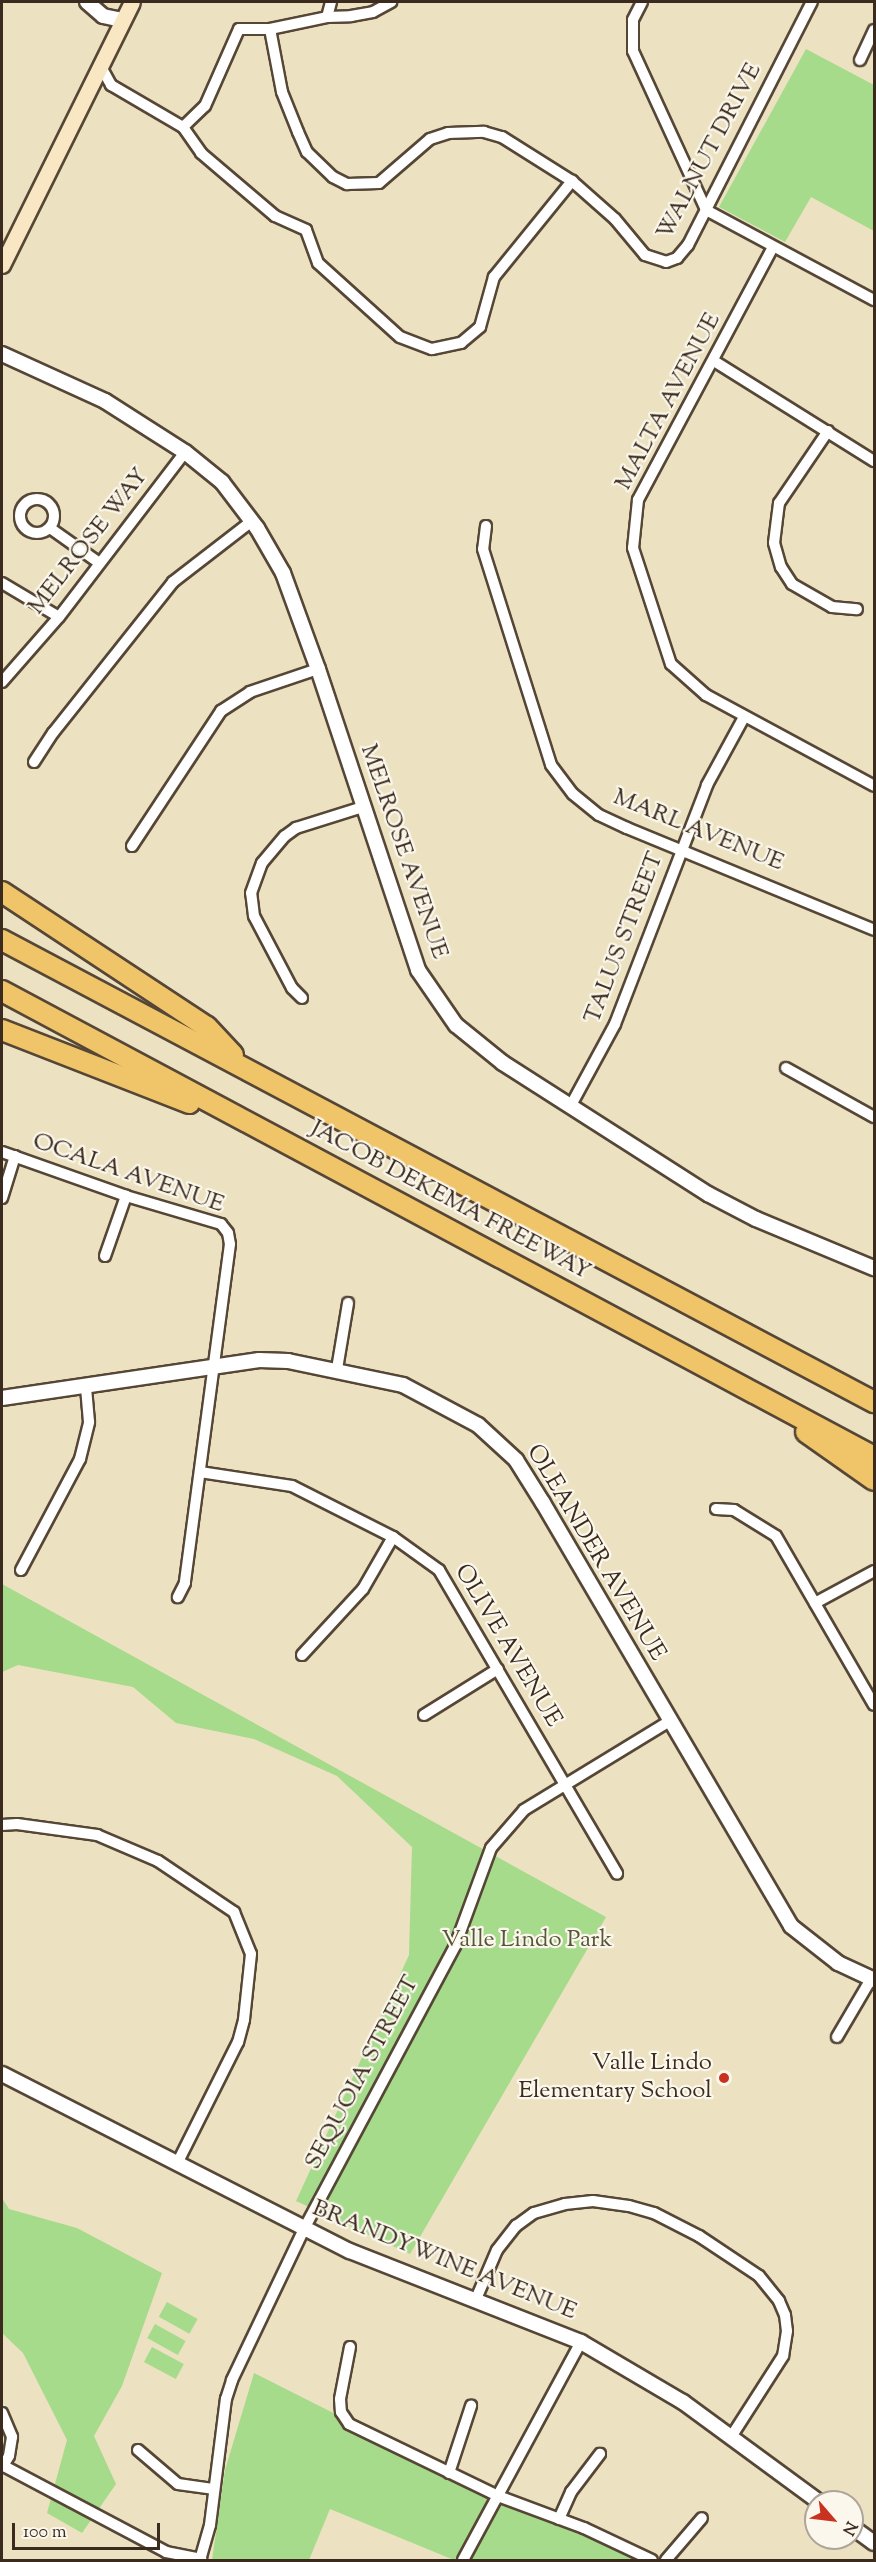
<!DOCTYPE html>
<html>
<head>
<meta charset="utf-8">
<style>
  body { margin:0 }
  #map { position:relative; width:876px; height:2562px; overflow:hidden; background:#ece2c1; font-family:"Sorts Mill Goudy",serif }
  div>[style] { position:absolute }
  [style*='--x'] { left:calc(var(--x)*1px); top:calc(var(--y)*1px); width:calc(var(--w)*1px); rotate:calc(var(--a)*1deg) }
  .green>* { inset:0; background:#a5db8b; transform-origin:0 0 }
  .roads { filter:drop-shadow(2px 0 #564636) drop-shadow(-2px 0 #564636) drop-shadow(0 2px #564636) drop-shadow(0 -2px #564636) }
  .minor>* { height:10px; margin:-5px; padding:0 5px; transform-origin:5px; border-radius:5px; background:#fff }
  .minor>.ring { margin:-5px; padding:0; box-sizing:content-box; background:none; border:10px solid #fff; border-radius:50% }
  .tertiary>* { height:14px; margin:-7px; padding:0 7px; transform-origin:7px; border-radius:7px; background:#fff }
  .secondary>* { height:15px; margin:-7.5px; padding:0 7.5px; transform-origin:7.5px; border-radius:7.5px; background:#f9e7c3 }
  .motorway>* { height:20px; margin:-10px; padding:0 10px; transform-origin:10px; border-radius:10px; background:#f0c469 }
  .dots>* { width:16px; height:16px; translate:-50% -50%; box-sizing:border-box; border:3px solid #fbf7ec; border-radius:50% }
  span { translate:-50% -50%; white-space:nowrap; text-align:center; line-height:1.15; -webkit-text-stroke:4.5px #fbf7ec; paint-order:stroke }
  .street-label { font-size:24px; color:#3b2a1e }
  .park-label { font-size:24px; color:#565639 }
  .poi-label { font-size:24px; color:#3b2a1e }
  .right { translate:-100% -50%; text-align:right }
  .frame { position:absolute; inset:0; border:3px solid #3b2a1e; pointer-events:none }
  .north { position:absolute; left:804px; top:2490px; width:60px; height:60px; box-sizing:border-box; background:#fbf7ec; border:2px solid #aea59a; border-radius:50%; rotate:118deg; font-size:16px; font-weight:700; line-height:24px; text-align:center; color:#3b2a1e }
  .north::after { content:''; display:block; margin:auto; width:21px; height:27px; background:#c8321e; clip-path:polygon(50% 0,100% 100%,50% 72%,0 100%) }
  .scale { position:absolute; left:12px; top:2523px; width:148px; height:27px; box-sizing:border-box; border:3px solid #3b2a1e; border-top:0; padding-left:8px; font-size:18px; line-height:21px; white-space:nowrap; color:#3b2a1e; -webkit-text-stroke:4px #fbf7ec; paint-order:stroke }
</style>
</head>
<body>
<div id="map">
  <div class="green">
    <div style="clip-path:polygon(806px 49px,874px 85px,874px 231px,811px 197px,785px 242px,719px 207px)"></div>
    <div style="clip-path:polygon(2px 1584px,606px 1917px,410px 2254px,296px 2201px,409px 1955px,412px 1847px,337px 1776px,254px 1739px,176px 1723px,133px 1687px,18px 1665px,2px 1672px)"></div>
    <div style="clip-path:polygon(2px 2198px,9px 2209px,77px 2228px,162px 2273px,122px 2386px,94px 2436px,116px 2484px,82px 2533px,47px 2513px,67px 2440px,23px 2353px,2px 2333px)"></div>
    <div style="left:167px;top:2302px;width:35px;height:17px;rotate:29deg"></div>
    <div style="left:155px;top:2324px;width:35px;height:16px;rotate:29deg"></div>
    <div style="left:152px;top:2347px;width:36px;height:17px;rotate:28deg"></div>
    <div style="clip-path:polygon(254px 2373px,498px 2496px,642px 2560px,454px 2560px,330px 2509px,309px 2560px,212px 2560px,225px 2470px)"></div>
  </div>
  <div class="roads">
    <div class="minor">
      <div style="--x:642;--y:2;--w:20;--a:117"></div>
      <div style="--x:633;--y:20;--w:31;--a:90"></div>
      <div style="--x:633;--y:51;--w:175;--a:65.3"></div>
      <div style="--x:706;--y:210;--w:191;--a:28.2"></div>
      <div style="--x:327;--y:17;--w:16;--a:-75"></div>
      <div style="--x:270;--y:29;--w:64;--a:79.2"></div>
      <div style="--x:282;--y:92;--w:43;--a:68.2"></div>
      <div style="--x:298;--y:132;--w:22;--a:66"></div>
      <div style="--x:307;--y:152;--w:36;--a:44"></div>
      <div style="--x:333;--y:177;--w:16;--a:27"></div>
      <div style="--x:347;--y:184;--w:32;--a:-2"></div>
      <div style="--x:379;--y:183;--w:67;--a:-40.8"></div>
      <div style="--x:430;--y:139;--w:19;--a:-18"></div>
      <div style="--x:448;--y:133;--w:36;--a:-2"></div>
      <div style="--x:484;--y:132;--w:19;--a:16"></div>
      <div style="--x:502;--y:137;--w:83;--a:32.2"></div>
      <div style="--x:572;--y:181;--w:57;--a:41.5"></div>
      <div style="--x:615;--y:219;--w:47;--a:50.2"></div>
      <div style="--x:645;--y:255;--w:22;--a:18"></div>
      <div style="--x:666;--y:262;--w:12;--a:-20"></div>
      <div style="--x:677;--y:258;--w:17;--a:-50"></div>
      <div style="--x:688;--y:245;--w:273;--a:-63"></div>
      <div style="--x:860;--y:60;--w:33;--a:-65"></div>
      <div style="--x:100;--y:65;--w:23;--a:61"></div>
      <div style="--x:111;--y:85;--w:83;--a:30.3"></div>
      <div style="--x:183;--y:127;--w:32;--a:55"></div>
      <div style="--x:201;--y:153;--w:97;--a:40.4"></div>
      <div style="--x:275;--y:216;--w:34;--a:24"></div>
      <div style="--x:306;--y:230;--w:35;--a:70"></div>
      <div style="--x:318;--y:263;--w:110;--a:42.1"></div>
      <div style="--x:400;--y:337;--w:34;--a:21"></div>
      <div style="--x:432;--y:349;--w:30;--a:-12"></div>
      <div style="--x:461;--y:343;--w:25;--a:-40"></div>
      <div style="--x:480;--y:327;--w:52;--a:-74.4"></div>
      <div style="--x:494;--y:277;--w:124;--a:-50.9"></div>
      <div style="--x:183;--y:127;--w:30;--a:-44"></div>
      <div style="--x:205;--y:106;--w:84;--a:-66.2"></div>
      <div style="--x:239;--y:29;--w:31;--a:0"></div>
      <div style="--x:270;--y:29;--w:58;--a:-11.9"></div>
      <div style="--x:327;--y:17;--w:24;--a:-2"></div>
      <div style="--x:351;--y:16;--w:22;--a:-10"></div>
      <div style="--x:373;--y:12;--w:21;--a:-29"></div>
      <div style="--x:773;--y:247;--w:287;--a:118.1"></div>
      <div style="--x:638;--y:500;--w:48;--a:95.9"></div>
      <div style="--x:633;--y:548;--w:122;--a:71.9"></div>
      <div style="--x:671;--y:664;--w:47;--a:41.5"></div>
      <div style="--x:706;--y:695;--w:191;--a:28.4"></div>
      <div style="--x:714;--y:361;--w:189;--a:32"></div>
      <div style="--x:828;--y:431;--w:87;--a:124.2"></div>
      <div style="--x:779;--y:503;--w:40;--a:97.1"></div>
      <div style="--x:774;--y:543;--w:25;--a:74"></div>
      <div style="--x:781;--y:567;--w:20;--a:57"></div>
      <div style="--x:792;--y:584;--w:46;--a:29.9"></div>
      <div style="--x:832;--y:607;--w:25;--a:5"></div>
      <div class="ring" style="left:20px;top:499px;width:24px;height:24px"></div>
      <div style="--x:486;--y:526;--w:23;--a:97"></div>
      <div style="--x:483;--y:549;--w:226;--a:72.5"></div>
      <div style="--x:551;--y:765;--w:36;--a:53"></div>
      <div style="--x:573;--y:794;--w:33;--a:39"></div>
      <div style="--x:599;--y:815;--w:31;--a:25"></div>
      <div style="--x:627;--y:828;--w:267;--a:22.4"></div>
      <div style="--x:50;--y:528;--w:59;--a:35.3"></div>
      <div style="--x:2;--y:583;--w:66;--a:30.8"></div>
      <div style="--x:2;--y:682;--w:86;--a:-48.8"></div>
      <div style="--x:59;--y:617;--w:208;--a:-52.6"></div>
      <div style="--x:34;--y:762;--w:35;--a:-57"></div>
      <div style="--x:53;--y:733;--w:193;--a:-51.5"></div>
      <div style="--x:173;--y:582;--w:100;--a:-37.7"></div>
      <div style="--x:132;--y:846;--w:162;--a:-56.6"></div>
      <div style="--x:221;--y:711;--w:35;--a:-33"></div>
      <div style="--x:250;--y:692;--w:72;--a:-18.7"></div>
      <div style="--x:302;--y:998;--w:14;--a:-135"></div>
      <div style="--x:292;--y:988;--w:81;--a:-117.8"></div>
      <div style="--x:254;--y:916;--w:23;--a:-97"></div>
      <div style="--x:251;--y:893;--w:32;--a:-70"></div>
      <div style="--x:262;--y:863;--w:35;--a:-50"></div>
      <div style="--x:285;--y:836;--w:14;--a:-36"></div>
      <div style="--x:296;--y:828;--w:70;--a:-17.4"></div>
      <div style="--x:786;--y:1068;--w:101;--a:29.1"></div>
      <div style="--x:570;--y:1107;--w:94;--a:-61.5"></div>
      <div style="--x:615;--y:1024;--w:256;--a:-68.9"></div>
      <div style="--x:707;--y:785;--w:77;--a:-61.4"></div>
      <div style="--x:2;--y:1152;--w:132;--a:19.5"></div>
      <div style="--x:126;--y:1196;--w:99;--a:16.4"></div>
      <div style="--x:221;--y:1224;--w:11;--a:52"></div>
      <div style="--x:228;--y:1233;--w:11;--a:80"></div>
      <div style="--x:230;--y:1244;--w:342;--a:97.6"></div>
      <div style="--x:185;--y:1583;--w:16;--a:117"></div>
      <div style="--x:2;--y:1198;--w:44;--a:-72.8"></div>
      <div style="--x:105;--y:1256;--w:64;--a:-70.7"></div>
      <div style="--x:337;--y:1369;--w:67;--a:-80.5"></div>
      <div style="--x:200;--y:1472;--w:93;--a:8.7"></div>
      <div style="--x:292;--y:1486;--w:113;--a:26.8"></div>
      <div style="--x:393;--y:1537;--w:57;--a:35.7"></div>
      <div style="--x:439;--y:1570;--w:352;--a:59.6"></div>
      <div style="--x:716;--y:1509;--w:18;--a:3"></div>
      <div style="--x:734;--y:1510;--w:49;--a:31.8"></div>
      <div style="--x:776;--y:1536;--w:195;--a:59.9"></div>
      <div style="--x:21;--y:1570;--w:126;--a:-62"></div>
      <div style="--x:80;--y:1459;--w:38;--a:-76"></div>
      <div style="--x:89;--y:1422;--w:35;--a:-95"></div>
      <div style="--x:815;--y:1603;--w:67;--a:-28.5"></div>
      <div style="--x:302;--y:1655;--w:90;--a:-47.3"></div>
      <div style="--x:363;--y:1589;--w:60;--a:-60"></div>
      <div style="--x:424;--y:1715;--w:87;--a:-31.9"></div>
      <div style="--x:2;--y:1825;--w:15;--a:-4"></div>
      <div style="--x:17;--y:1824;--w:81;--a:7.8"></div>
      <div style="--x:97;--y:1835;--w:66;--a:23.1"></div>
      <div style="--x:158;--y:1861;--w:92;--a:33.9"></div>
      <div style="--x:234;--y:1912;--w:45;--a:68"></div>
      <div style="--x:251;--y:1954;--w:66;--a:96.1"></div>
      <div style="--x:244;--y:2020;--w:23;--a:105"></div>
      <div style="--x:238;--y:2042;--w:136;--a:116.6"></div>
      <div style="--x:837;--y:2037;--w:67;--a:-59.6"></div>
      <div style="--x:476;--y:2299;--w:53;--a:-66.8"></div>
      <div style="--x:497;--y:2250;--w:31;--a:-52"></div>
      <div style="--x:516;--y:2226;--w:22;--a:-36"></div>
      <div style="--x:534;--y:2213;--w:32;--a:-16"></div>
      <div style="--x:565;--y:2204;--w:28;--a:-6"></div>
      <div style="--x:593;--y:2201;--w:36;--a:8"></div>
      <div style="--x:629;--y:2206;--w:26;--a:16"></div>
      <div style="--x:654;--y:2213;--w:51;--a:27.1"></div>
      <div style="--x:699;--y:2236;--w:72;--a:33.7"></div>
      <div style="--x:759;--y:2276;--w:32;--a:51"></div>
      <div style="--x:779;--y:2301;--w:15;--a:67"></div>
      <div style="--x:785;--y:2315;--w:16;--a:83"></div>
      <div style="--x:787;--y:2331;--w:25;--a:99"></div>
      <div style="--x:783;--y:2356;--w:96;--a:122.7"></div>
      <div style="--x:350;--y:2347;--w:53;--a:100.9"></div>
      <div style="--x:340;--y:2399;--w:13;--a:86"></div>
      <div style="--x:341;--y:2412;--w:14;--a:56"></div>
      <div style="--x:349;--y:2424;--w:165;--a:25.8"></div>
      <div style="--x:498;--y:2496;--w:92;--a:20.4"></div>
      <div style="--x:584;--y:2528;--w:75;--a:25.2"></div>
      <div style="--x:2;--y:2413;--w:26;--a:67"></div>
      <div style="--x:12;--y:2437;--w:19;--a:99"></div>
      <div style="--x:9;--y:2456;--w:12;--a:121"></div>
      <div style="--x:138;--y:2450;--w:52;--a:40.4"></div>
      <div style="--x:178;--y:2484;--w:35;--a:8"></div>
      <div style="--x:2;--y:2465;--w:186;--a:27.9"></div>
      <div style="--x:166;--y:2552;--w:36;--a:11"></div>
      <div style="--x:449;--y:2473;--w:71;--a:-71.8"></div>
      <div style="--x:559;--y:2519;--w:30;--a:-66"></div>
      <div style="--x:571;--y:2492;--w:48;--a:-52.7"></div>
      <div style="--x:200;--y:2560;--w:36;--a:-74"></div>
      <div style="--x:210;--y:2525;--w:127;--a:-82.8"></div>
      <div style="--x:226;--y:2399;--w:20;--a:-72"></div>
      <div style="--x:232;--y:2380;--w:167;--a:-64.5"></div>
      <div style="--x:304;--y:2229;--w:321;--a:-61.9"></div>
      <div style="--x:455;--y:1946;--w:104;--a:-69.8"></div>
      <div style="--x:491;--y:1848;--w:50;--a:-49"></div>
      <div style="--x:524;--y:1810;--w:171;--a:-31.4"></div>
      <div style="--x:463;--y:2560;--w:248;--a:-61.6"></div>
      <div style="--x:666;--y:2560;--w:55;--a:-49.4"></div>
    </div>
    <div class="tertiary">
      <div style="--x:87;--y:2;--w:21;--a:41"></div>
      <div style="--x:103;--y:16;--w:19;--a:12"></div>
      <div style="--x:2;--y:354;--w:113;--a:24.5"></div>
      <div style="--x:105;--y:401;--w:95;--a:32.5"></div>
      <div style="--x:185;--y:452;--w:48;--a:39"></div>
      <div style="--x:222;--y:482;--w:58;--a:52.7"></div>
      <div style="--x:257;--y:528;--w:52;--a:60"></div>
      <div style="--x:283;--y:573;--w:102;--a:70"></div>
      <div style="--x:318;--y:669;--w:317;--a:71.6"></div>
      <div style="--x:418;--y:970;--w:67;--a:55.4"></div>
      <div style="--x:456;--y:1025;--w:60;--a:39"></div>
      <div style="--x:503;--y:1063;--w:243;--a:32.6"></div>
      <div style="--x:708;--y:1194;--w:54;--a:27.5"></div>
      <div style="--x:756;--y:1219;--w:128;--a:22.6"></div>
      <div style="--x:2;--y:1398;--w:260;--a:-8.4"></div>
      <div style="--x:259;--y:1360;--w:29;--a:2"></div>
      <div style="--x:288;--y:1361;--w:117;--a:11.8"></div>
      <div style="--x:403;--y:1385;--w:85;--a:28.1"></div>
      <div style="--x:478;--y:1425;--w:52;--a:42.6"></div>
      <div style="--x:516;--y:1460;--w:51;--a:57.9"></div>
      <div style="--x:543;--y:1503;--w:490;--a:59.6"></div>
      <div style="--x:791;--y:1926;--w:60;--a:38.2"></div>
      <div style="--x:838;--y:1963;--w:40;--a:25"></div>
      <div style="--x:2;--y:2074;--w:390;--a:27"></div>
      <div style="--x:350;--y:2251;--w:248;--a:21.5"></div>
      <div style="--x:581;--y:2342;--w:118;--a:30.5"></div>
      <div style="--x:683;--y:2402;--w:169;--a:36.3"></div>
      <div style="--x:852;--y:2527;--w:27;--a:36"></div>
    </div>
    <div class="secondary">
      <div style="--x:2;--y:265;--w:293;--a:-63.7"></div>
    </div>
    <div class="motorway">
      <div style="--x:2;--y:892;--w:245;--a:33.4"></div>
      <div style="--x:207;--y:1027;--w:38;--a:47"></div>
      <div style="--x:2;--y:940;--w:987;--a:27.92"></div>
      <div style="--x:2;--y:991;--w:989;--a:28.12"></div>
      <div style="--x:2;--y:1030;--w:201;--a:21.3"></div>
      <div style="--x:806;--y:1432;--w:83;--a:35.2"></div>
    </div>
  </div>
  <div class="dots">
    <div style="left:724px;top:2078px;background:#c8321e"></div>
  </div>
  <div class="street-label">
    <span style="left:710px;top:152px;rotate:-62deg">WALNUT DRIVE</span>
    <span style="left:669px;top:402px;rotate:-62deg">MALTA AVENUE</span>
    <span style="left:89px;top:542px;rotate:-52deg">MELROSE WAY</span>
    <span style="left:698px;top:831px;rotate:22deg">MARL AVENUE</span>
    <span style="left:403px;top:852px;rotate:71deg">MELROSE AVENUE</span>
    <span style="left:625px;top:938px;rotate:-69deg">TALUS STREET</span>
    <span style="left:128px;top:1174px;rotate:19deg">OCALA AVENUE</span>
    <span style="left:450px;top:1201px;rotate:28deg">JACOB DEKEMA FREEWAY</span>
    <span style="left:595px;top:1553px;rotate:59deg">OLEANDER AVENUE</span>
    <span style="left:507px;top:1646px;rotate:59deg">OLIVE AVENUE</span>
    <span style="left:363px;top:2073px;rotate:-62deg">SEQUOIA STREET</span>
    <span style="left:444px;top:2261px;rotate:22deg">BRANDYWINE AVENUE</span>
  </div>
  <div class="park-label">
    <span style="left:527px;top:1941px">Valle Lindo Park</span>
  </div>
  <div class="poi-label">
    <span class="right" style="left:712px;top:2078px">Valle Lindo<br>Elementary School</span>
  </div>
  <div class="frame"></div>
  <div class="north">N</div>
  <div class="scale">100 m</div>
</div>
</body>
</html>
